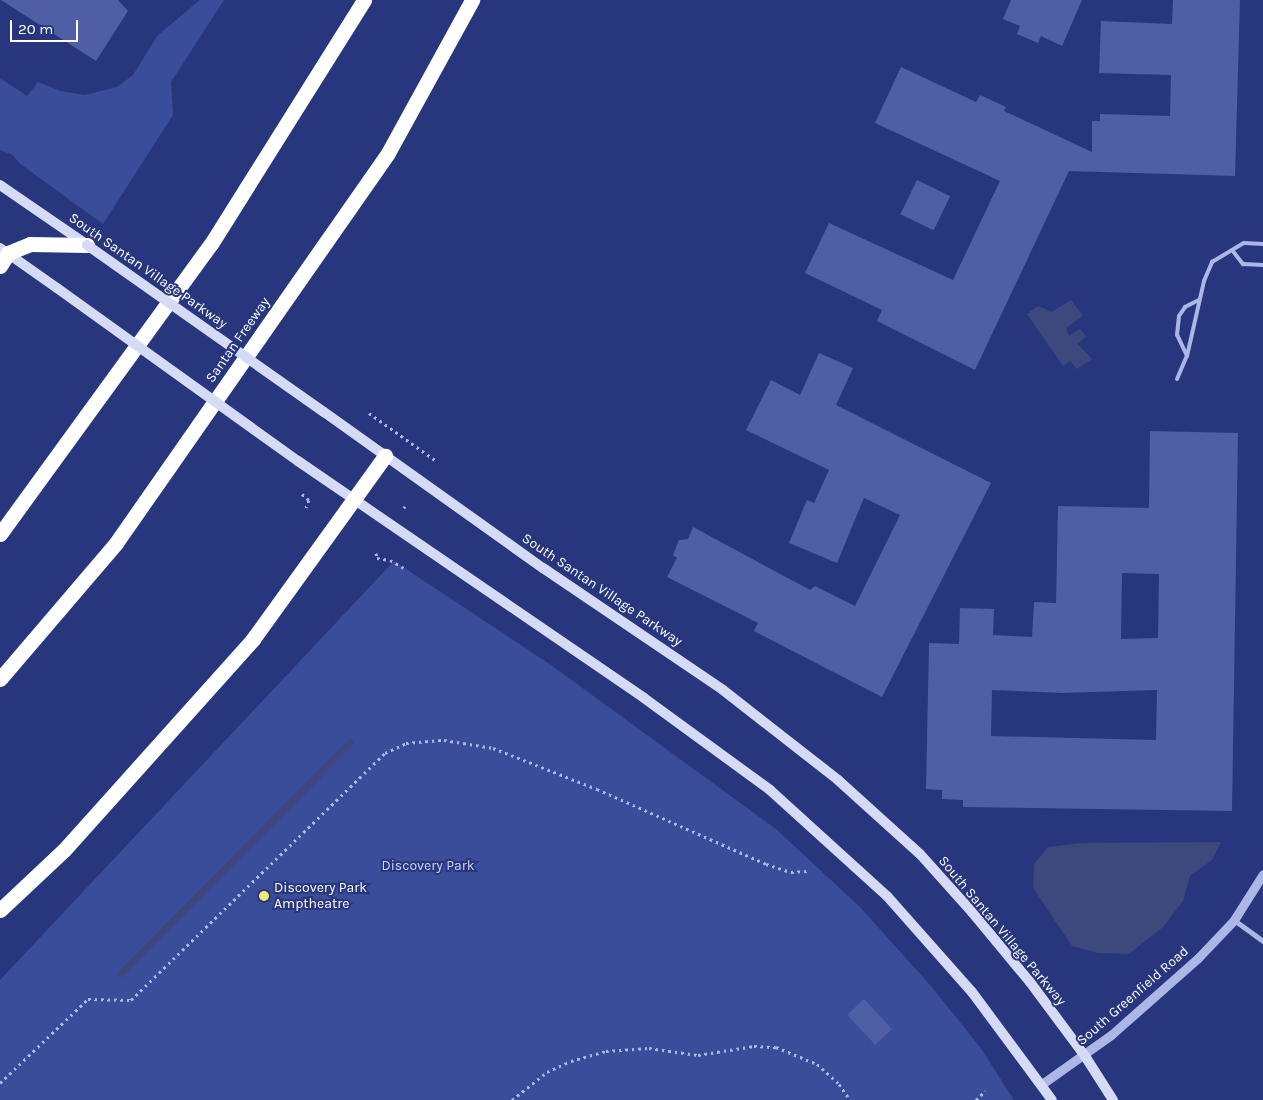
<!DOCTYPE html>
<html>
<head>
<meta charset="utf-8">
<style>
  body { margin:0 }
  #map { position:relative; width:1263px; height:1100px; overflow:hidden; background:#27367d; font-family:Karla,sans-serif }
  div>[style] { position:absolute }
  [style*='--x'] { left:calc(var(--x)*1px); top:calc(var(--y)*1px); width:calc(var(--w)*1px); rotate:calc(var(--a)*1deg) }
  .green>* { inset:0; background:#3a4d9a }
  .water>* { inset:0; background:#3d487c }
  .stream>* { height:7px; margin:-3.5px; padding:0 3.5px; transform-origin:3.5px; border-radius:3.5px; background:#3d487c }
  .building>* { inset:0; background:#4f5fa5; transform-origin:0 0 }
  .path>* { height:3px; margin-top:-1.5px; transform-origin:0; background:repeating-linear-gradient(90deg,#acb7e5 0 2.5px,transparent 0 6.5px) }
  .service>* { height:4px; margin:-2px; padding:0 2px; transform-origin:2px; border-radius:2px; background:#acb7e5 }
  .minor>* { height:5px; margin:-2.5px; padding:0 2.5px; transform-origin:2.5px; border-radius:2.5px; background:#acb7e5 }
  .tertiary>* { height:9px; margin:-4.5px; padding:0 4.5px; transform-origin:4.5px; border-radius:4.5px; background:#acb7e5 }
  .secondary>* { height:10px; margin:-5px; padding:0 5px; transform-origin:5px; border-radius:5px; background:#d5daf5 }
  .motorway>* { height:15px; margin:-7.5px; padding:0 7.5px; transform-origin:7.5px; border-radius:7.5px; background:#fff }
  .secondary-bridge>* { height:10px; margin:-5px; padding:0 5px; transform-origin:5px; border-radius:5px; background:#d5daf5 }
  .dots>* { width:14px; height:14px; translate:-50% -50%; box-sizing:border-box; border:2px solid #27367d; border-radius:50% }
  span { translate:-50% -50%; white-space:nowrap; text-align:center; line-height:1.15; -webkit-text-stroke:4px #27367d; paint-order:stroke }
  .street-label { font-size:14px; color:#fff }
  .park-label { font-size:14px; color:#ced6f4 }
  .poi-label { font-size:14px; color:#fff }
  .left { translate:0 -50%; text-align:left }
  .scale { position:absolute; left:10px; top:20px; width:68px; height:22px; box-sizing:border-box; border:2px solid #fff; border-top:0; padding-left:6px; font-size:15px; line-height:18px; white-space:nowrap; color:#fff; -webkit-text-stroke:4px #27367d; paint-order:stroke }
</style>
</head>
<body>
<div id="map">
  <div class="green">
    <div style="clip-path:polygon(200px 0,224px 0,171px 82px,173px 115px,103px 224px,19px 163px,13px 155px,0 150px,0 78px,27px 96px,38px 82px,61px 91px,85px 95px,117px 87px,133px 75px,158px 35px)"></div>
    <div style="clip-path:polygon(394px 561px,551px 665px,776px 829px,860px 907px,930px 985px,980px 1047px,1014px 1100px,0 1100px,0 980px)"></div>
  </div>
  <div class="water">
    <div style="clip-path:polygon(1071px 300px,1083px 316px,1066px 328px,1069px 336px,1080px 329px,1086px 336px,1078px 344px,1092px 359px,1077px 369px,1070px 361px,1063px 366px,1027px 314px,1038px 306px,1052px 312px)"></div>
    <div style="clip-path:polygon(1221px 842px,1212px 860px,1190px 876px,1183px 901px,1163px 927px,1129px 954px,1098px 953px,1072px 946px,1033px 888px,1034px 864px,1048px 847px,1081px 843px)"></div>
  </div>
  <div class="stream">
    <div style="--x:121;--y:973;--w:325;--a:-45.2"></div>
  </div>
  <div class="building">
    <div style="clip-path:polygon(1px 0,118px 0,128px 11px,96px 61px)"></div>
    <div style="clip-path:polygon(1011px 0,1082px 0,1062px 46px,1041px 36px,1038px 43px,1017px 34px,1020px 26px,1003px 19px)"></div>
    <div style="clip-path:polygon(1173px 0,1240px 0,1235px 176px,1069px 171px,975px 370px,877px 321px,882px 310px,805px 273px,829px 223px,953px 280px,1000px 181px,875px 123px,901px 67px,976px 102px,980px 95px,1006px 107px,1004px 111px,1092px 152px,1092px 121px,1100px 121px,1100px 114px,1170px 116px,1171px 75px,1099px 73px,1101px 21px,1172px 24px)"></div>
    <div style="left:917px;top:180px;width:37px;height:38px;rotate:26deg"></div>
    <div style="clip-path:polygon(819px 353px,853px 368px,836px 405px,991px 483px,882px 697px,754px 631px,758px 623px,667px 577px,677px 558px,673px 555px,679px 540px,688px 539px,693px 527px,810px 590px,815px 586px,855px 606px,900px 515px,864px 498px,837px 563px,789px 543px,807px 500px,814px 503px,829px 470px,746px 430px,771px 380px,800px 395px)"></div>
    <div style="clip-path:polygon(evenodd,1150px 431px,1238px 433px,1232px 811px,963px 807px,963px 800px,942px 799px,942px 790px,926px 789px,929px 643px,959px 644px,960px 608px,994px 609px,993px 635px,1032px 637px,1034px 602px,1056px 603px,1058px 506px,1149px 508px,1150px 431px,1122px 573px,1159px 574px,1158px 638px,1121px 639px,1122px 573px,1150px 431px,992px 690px,1063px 693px,1157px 690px,1156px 740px,991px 736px,992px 690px)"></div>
    <div style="left:864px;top:999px;width:41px;height:23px;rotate:47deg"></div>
  </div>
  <div class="path">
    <div style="--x:369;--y:413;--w:81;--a:35.5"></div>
    <div style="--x:302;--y:494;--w:9;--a:41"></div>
    <div style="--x:309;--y:500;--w:8;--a:113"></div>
    <div style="--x:404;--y:508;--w:2;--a:-63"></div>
    <div style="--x:376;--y:553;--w:5;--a:79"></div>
    <div style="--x:377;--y:558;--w:13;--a:9"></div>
    <div style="--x:390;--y:560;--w:16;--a:30"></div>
    <div style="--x:0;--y:1083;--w:122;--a:-43.7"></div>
    <div style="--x:88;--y:999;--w:43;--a:1.3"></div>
    <div style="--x:131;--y:1000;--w:354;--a:-44.2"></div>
    <div style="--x:385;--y:753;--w:23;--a:-25"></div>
    <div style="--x:406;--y:743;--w:38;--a:-5"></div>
    <div style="--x:444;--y:740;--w:50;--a:9.3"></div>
    <div style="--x:493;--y:748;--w:112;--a:21.5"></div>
    <div style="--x:597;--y:789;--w:185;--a:23.9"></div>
    <div style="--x:766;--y:864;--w:26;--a:18"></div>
    <div style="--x:791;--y:872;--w:16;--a:-4"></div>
    <div style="--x:512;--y:1100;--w:45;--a:-38.7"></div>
    <div style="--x:547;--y:1072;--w:26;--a:-25"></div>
    <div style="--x:571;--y:1061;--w:36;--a:-16"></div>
    <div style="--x:606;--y:1051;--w:43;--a:-4"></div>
    <div style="--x:649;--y:1048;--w:49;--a:8.1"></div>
    <div style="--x:698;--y:1055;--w:57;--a:-9.1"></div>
    <div style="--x:754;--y:1046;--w:22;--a:3"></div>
    <div style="--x:776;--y:1047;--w:44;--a:22.5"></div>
    <div style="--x:817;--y:1064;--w:30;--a:42"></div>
    <div style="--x:839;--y:1084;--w:19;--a:55"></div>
    <div style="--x:976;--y:1100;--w:13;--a:-45"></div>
  </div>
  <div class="service">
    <div style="--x:1232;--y:250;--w:18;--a:52"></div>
    <div style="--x:1243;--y:264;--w:20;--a:3"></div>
    <div style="--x:1187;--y:356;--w:23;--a:-115"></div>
    <div style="--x:1177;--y:335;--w:19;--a:-84"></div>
    <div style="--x:1179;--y:316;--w:11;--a:-56"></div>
    <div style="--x:1185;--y:307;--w:16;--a:-27"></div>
    <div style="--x:1177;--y:379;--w:25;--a:-67"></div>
    <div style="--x:1187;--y:356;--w:77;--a:-77.2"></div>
    <div style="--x:1204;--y:281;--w:21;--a:-67"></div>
    <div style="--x:1212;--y:262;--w:37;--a:-31"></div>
    <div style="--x:1244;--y:243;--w:19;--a:3"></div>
  </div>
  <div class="minor">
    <div style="--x:1234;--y:920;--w:36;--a:36"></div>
  </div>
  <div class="tertiary">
    <div style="--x:1042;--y:1084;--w:85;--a:-35.4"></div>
    <div style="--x:1111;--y:1035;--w:116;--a:-41.5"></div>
    <div style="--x:1198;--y:958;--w:52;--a:-46.5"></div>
    <div style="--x:1234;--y:920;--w:54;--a:-57.8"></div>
  </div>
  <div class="secondary">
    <div style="--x:0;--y:185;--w:104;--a:34.5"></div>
    <div style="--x:0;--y:248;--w:70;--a:35.1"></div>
    <div style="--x:324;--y:412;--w:269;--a:35.5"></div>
    <div style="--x:543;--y:568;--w:217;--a:34.1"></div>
    <div style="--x:723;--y:690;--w:146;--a:38"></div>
    <div style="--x:838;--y:780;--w:110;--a:42.1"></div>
    <div style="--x:920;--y:854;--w:78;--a:48.1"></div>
    <div style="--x:972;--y:912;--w:91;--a:50.4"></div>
    <div style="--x:1030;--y:982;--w:92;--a:53.4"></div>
    <div style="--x:1085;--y:1056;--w:52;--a:57.5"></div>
    <div style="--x:298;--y:461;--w:419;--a:34.4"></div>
    <div style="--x:644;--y:698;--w:156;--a:36.1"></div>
    <div style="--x:770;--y:790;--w:158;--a:42.2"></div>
    <div style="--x:887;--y:896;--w:128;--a:48.5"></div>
    <div style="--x:972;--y:992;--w:134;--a:53.5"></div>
  </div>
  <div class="motorway">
    <div style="--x:0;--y:266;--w:15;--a:-58"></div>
    <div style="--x:8;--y:253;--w:24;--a:-22"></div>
    <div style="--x:30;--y:244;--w:57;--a:1"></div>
    <div style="--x:0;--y:534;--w:359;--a:-54"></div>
    <div style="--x:211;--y:244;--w:288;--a:-57.9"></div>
    <div style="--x:0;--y:679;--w:179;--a:-49.5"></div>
    <div style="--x:116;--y:543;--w:475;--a:-55.1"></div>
    <div style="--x:388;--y:153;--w:175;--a:-61.2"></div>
    <div style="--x:0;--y:910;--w:88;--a:-43.2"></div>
    <div style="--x:64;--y:850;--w:283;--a:-48.1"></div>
    <div style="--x:253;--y:639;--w:226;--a:-54.2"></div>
  </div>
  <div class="secondary-bridge">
    <div style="--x:87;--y:245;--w:290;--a:35.2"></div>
    <div style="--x:57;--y:288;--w:297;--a:35.7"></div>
  </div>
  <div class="dots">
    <div style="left:264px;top:896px;background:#ede971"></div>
  </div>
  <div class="street-label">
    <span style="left:148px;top:271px;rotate:35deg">South Santan Village Parkway</span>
    <span style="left:238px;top:340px;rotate:-55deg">Santan Freeway</span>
    <span style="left:602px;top:590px;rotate:34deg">South Santan Village Parkway</span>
    <span style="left:1002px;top:931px;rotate:50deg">South Santan Village Parkway</span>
    <span style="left:1133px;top:996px;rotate:-41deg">South Greenfield Road</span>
  </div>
  <div class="park-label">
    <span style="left:428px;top:866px">Discovery Park</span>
  </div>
  <div class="poi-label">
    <span class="left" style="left:274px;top:896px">Discovery Park<br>Amptheatre</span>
  </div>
  <div class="scale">20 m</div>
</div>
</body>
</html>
